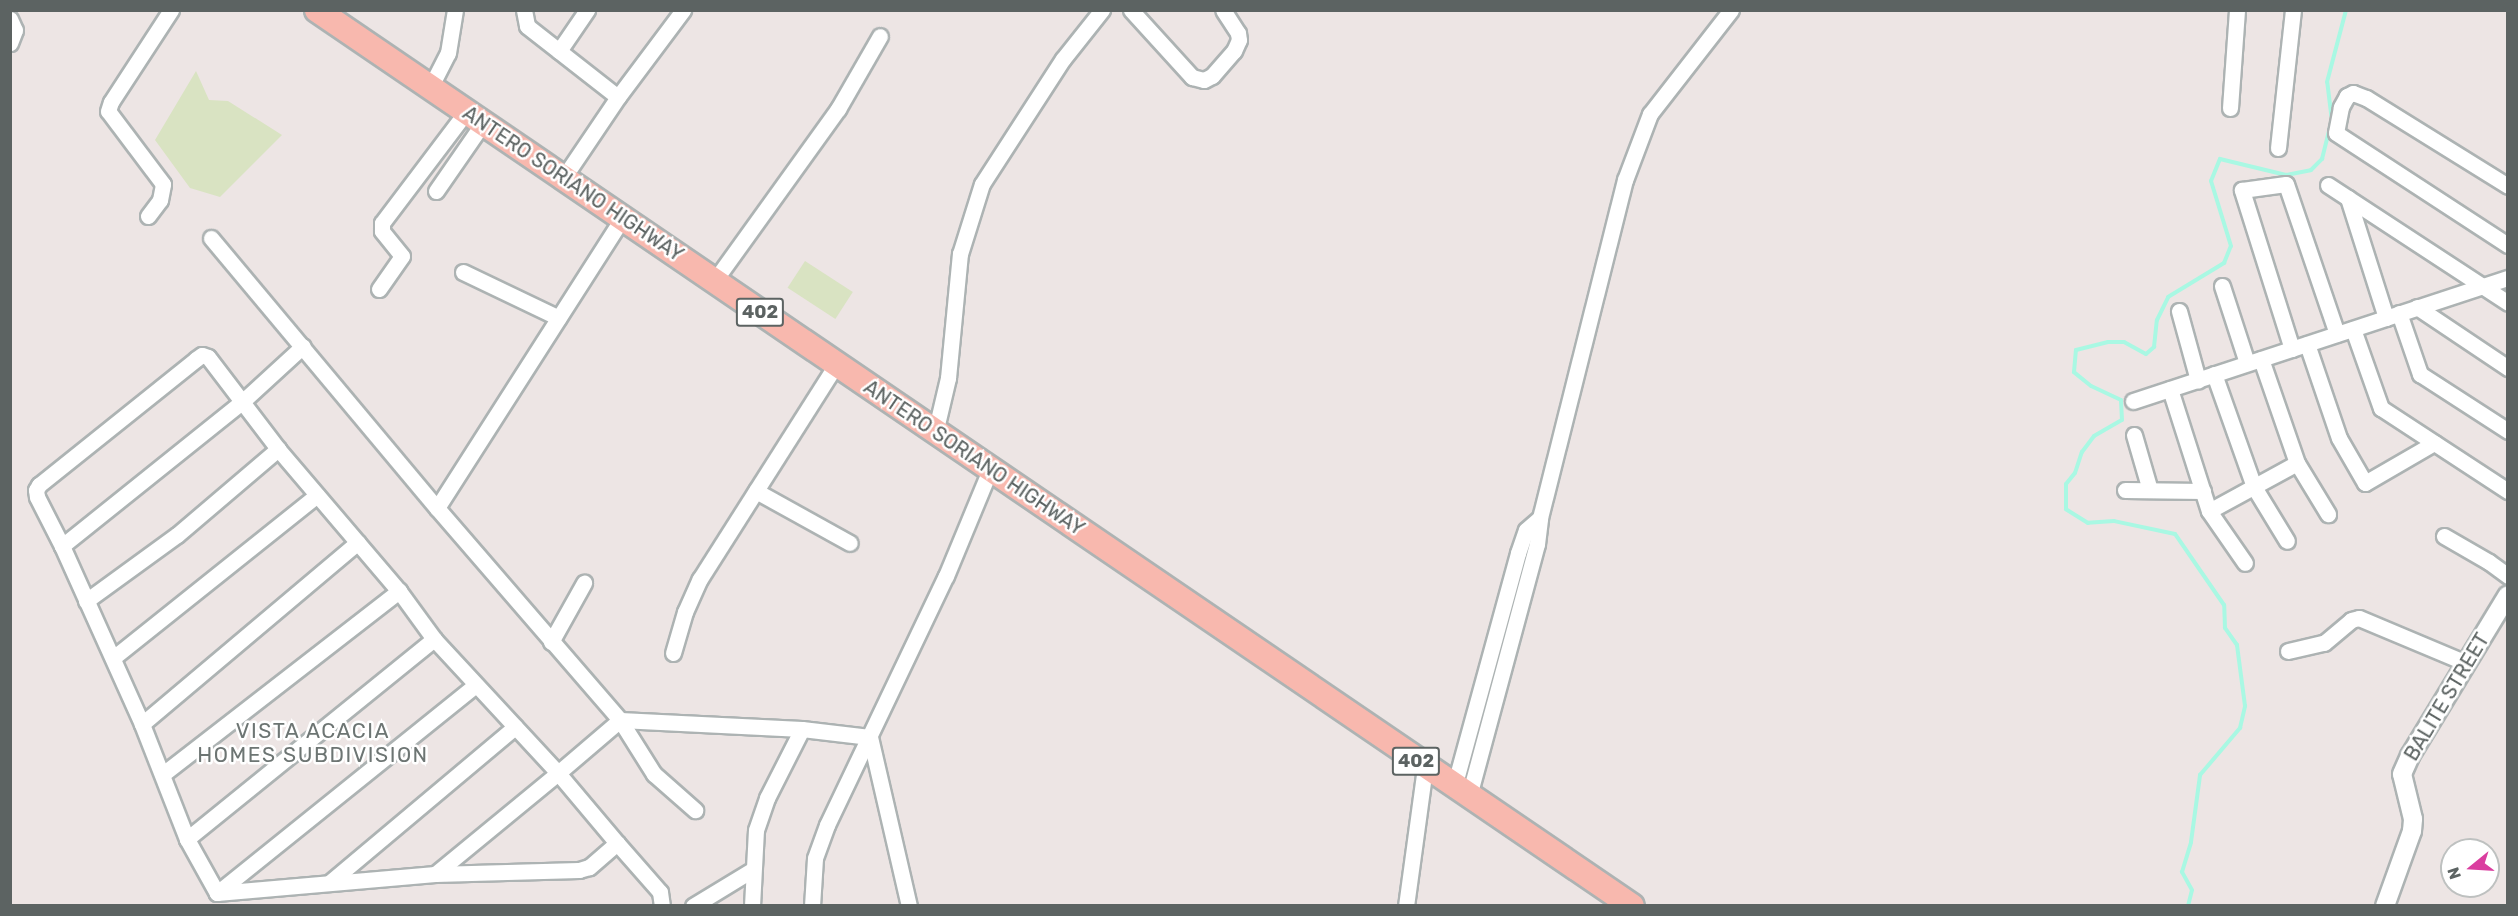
<!DOCTYPE html>
<html>
<head>
<meta charset="utf-8">
<style>
  body { margin:0 }
  #map { position:relative; width:2518px; height:916px; overflow:hidden; background:#ede5e4; font-family:Rubik,sans-serif }
  div>[style] { position:absolute }
  [style*='--x'] { left:calc(var(--x)*1px); top:calc(var(--y)*1px); width:calc(var(--w)*1px); rotate:calc(var(--a)*1deg) }
  .green>* { inset:0; background:#d9e3c2; transform-origin:0 0 }
  .stream>* { height:4px; margin:-2px; padding:0 2px; transform-origin:2px; border-radius:2px; background:#a9f8e3 }
  .roads { filter:drop-shadow(2px 0 #adb3b3) drop-shadow(-2px 0 #adb3b3) drop-shadow(0 2px #adb3b3) drop-shadow(0 -2px #adb3b3) }
  .minor>* { height:15px; margin:-7.5px; padding:0 7.5px; transform-origin:7.5px; border-radius:7.5px; background:#fff }
  .tertiary>* { height:18px; margin:-9px; padding:0 9px; transform-origin:9px; border-radius:9px; background:#fff }
  .primary>* { height:24px; margin:-12px; padding:0 12px; transform-origin:12px; border-radius:12px; background:#f8b8ae }
  span { translate:-50% -50%; white-space:nowrap; text-align:center; line-height:1.15; -webkit-text-stroke:5px #fff; paint-order:stroke }
  .shield-label span { padding:2px 4px; background:#fff; border:2px solid; border-radius:4px; -webkit-text-stroke-width:0 }
  .shield-label { font-size:18px; color:#5c6362; font-weight:700 }
  .street-label { font-size:20px; color:#5c6362 }
  .neighbourhood-label { font-size:21px; color:#6d7573; letter-spacing:1.5px }
  .frame { position:absolute; inset:0; border:12px solid #5c6362; pointer-events:none }
  .north { position:absolute; left:2440px; top:838px; width:60px; height:60px; box-sizing:border-box; background:#fff; border:2px solid #bec1c0; border-radius:50%; rotate:252deg; font-size:16px; font-weight:700; line-height:24px; text-align:center; color:#5c6362 }
  .north::after { content:''; display:block; margin:auto; width:21px; height:27px; background:#da3d9f; clip-path:polygon(50% 0,100% 100%,50% 72%,0 100%) }
</style>
</head>
<body>
<div id="map">
  <div class="green">
    <div style="clip-path:polygon(196px 71px,209px 100px,228px 101px,282px 135px,220px 197px,190px 188px,155px 140px)"></div>
    <div style="left:805px;top:261px;width:57px;height:32px;rotate:33deg"></div>
  </div>
  <div class="stream">
    <div style="--x:2332;--y:121;--w:39;--a:-97"></div>
    <div style="--x:2327;--y:82;--w:74;--a:-75.2"></div>
    <div style="--x:2188;--y:906;--w:16;--a:-76"></div>
    <div style="--x:2192;--y:890;--w:21;--a:-119"></div>
    <div style="--x:2182;--y:872;--w:31;--a:-73"></div>
    <div style="--x:2191;--y:842;--w:68;--a:-82.3"></div>
    <div style="--x:2200;--y:775;--w:62;--a:-49.6"></div>
    <div style="--x:2240;--y:728;--w:23;--a:-77"></div>
    <div style="--x:2245;--y:706;--w:62;--a:-97.5"></div>
    <div style="--x:2237;--y:645;--w:21;--a:-125"></div>
    <div style="--x:2225;--y:628;--w:23;--a:-92"></div>
    <div style="--x:2224;--y:605;--w:86;--a:-124.6"></div>
    <div style="--x:2175;--y:534;--w:62;--a:-168"></div>
    <div style="--x:2114;--y:521;--w:26;--a:176"></div>
    <div style="--x:2088;--y:523;--w:26;--a:-148"></div>
    <div style="--x:2066;--y:509;--w:25;--a:-90"></div>
    <div style="--x:2066;--y:484;--w:14;--a:-51"></div>
    <div style="--x:2075;--y:473;--w:22;--a:-72"></div>
    <div style="--x:2082;--y:452;--w:20;--a:-53"></div>
    <div style="--x:2094;--y:436;--w:32;--a:-30"></div>
    <div style="--x:2122;--y:420;--w:20;--a:-93"></div>
    <div style="--x:2121;--y:400;--w:33;--a:-155"></div>
    <div style="--x:2091;--y:386;--w:22;--a:-141"></div>
    <div style="--x:2074;--y:372;--w:22;--a:-85"></div>
    <div style="--x:2076;--y:350;--w:33;--a:-14"></div>
    <div style="--x:2108;--y:342;--w:16;--a:0"></div>
    <div style="--x:2124;--y:342;--w:25;--a:29"></div>
    <div style="--x:2146;--y:354;--w:11;--a:-41"></div>
    <div style="--x:2154;--y:347;--w:27;--a:-84"></div>
    <div style="--x:2157;--y:320;--w:25;--a:-64"></div>
    <div style="--x:2168;--y:297;--w:66;--a:-31.3"></div>
    <div style="--x:2224;--y:263;--w:18;--a:-68"></div>
    <div style="--x:2231;--y:246;--w:68;--a:-107.1"></div>
    <div style="--x:2211;--y:181;--w:24;--a:-68"></div>
    <div style="--x:2220;--y:159;--w:68;--a:13.6"></div>
    <div style="--x:2286;--y:175;--w:25;--a:-11"></div>
    <div style="--x:2311;--y:170;--w:16;--a:-45"></div>
    <div style="--x:2322;--y:159;--w:32;--a:-76"></div>
  </div>
  <div class="roads">
    <div class="minor">
      <div style="--x:524;--y:10;--w:16;--a:79"></div>
      <div style="--x:527;--y:26;--w:115;--a:38"></div>
      <div style="--x:1131;--y:10;--w:91;--a:47.7"></div>
      <div style="--x:1192;--y:77;--w:12;--a:14"></div>
      <div style="--x:1204;--y:80;--w:9;--a:-27"></div>
      <div style="--x:1212;--y:76;--w:33;--a:-49"></div>
      <div style="--x:1234;--y:51;--w:12;--a:-66"></div>
      <div style="--x:1239;--y:40;--w:7;--a:-98"></div>
      <div style="--x:1238;--y:33;--w:27;--a:-123"></div>
      <div style="--x:10;--y:19;--w:12;--a:66"></div>
      <div style="--x:15;--y:30;--w:14;--a:111"></div>
      <div style="--x:559;--y:51;--w:50;--a:-55.7"></div>
      <div style="--x:430;--y:88;--w:39;--a:-63"></div>
      <div style="--x:448;--y:53;--w:44;--a:-80.8"></div>
      <div style="--x:2230;--y:108;--w:98;--a:-85.9"></div>
      <div style="--x:2278;--y:148;--w:139;--a:-83.8"></div>
      <div style="--x:564;--y:177;--w:97;--a:-56"></div>
      <div style="--x:618;--y:97;--w:109;--a:-53.2"></div>
      <div style="--x:2328;--y:185;--w:215;--a:33.2"></div>
      <div style="--x:2508;--y:186;--w:167;--a:-148.2"></div>
      <div style="--x:2366;--y:98;--w:14;--a:-159"></div>
      <div style="--x:2353;--y:93;--w:7;--a:153"></div>
      <div style="--x:2347;--y:96;--w:13;--a:119"></div>
      <div style="--x:2341;--y:107;--w:26;--a:101"></div>
      <div style="--x:2336;--y:133;--w:205;--a:33.1"></div>
      <div style="--x:436;--y:191;--w:83;--a:-55.3"></div>
      <div style="--x:2348;--y:198;--w:126;--a:72.4"></div>
      <div style="--x:148;--y:216;--w:20;--a:-53"></div>
      <div style="--x:160;--y:200;--w:16;--a:-79"></div>
      <div style="--x:163;--y:184;--w:91;--a:-127"></div>
      <div style="--x:108;--y:111;--w:9;--a:-72"></div>
      <div style="--x:111;--y:102;--w:110;--a:-56.9"></div>
      <div style="--x:211;--y:238;--w:352;--a:50.1"></div>
      <div style="--x:437;--y:508;--w:280;--a:49.2"></div>
      <div style="--x:620;--y:720;--w:82;--a:139.5"></div>
      <div style="--x:558;--y:773;--w:159;--a:140.6"></div>
      <div style="--x:435;--y:874;--w:219;--a:175"></div>
      <div style="--x:217;--y:893;--w:62;--a:-119.1"></div>
      <div style="--x:187;--y:839;--w:123;--a:-111.4"></div>
      <div style="--x:142;--y:724;--w:195;--a:-114.2"></div>
      <div style="--x:62;--y:546;--w:55;--a:-117"></div>
      <div style="--x:37;--y:497;--w:7;--a:-98"></div>
      <div style="--x:36;--y:490;--w:6;--a:-59"></div>
      <div style="--x:39;--y:485;--w:201;--a:-38.7"></div>
      <div style="--x:196;--y:359;--w:7;--a:-34"></div>
      <div style="--x:202;--y:355;--w:6;--a:18"></div>
      <div style="--x:208;--y:357;--w:116;--a:52.7"></div>
      <div style="--x:278;--y:449;--w:187;--a:49.6"></div>
      <div style="--x:399;--y:591;--w:59;--a:53.9"></div>
      <div style="--x:434;--y:639;--w:183;--a:47.2"></div>
      <div style="--x:558;--y:773;--w:92;--a:49.9"></div>
      <div style="--x:617;--y:843;--w:37;--a:139"></div>
      <div style="--x:589;--y:867;--w:10;--a:163"></div>
      <div style="--x:579;--y:870;--w:144;--a:178.4"></div>
      <div style="--x:463;--y:272;--w:106;--a:25.6"></div>
      <div style="--x:715;--y:280;--w:211;--a:-54.3"></div>
      <div style="--x:838;--y:109;--w:84;--a:-60.1"></div>
      <div style="--x:2222;--y:286;--w:81;--a:72"></div>
      <div style="--x:379;--y:289;--w:40;--a:-55.1"></div>
      <div style="--x:402;--y:256;--w:32;--a:-129"></div>
      <div style="--x:382;--y:231;--w:8;--a:-90"></div>
      <div style="--x:382;--y:223;--w:139;--a:-52.9"></div>
      <div style="--x:2417;--y:307;--w:110;--a:33.8"></div>
      <div style="--x:2179;--y:311;--w:72;--a:74.6"></div>
      <div style="--x:2399;--y:313;--w:65;--a:71"></div>
      <div style="--x:2420;--y:374;--w:105;--a:32.9"></div>
      <div style="--x:2353;--y:329;--w:84;--a:70.5"></div>
      <div style="--x:2381;--y:408;--w:152;--a:33.2"></div>
      <div style="--x:2307;--y:344;--w:99;--a:71.2"></div>
      <div style="--x:2339;--y:438;--w:52;--a:60"></div>
      <div style="--x:2365;--y:483;--w:80;--a:-30.1"></div>
      <div style="--x:2292;--y:349;--w:167;--a:-107.5"></div>
      <div style="--x:2242;--y:190;--w:44;--a:-7.8"></div>
      <div style="--x:2286;--y:184;--w:158;--a:71.2"></div>
      <div style="--x:2261;--y:359;--w:110;--a:70.9"></div>
      <div style="--x:2297;--y:463;--w:60;--a:58.7"></div>
      <div style="--x:2214;--y:374;--w:120;--a:70.5"></div>
      <div style="--x:2254;--y:487;--w:63;--a:58.6"></div>
      <div style="--x:2170;--y:389;--w:128;--a:72.3"></div>
      <div style="--x:2209;--y:511;--w:63;--a:55.3"></div>
      <div style="--x:2133;--y:401;--w:395;--a:-18.2"></div>
      <div style="--x:935;--y:433;--w:57;--a:-76.7"></div>
      <div style="--x:948;--y:378;--w:125;--a:-84.5"></div>
      <div style="--x:960;--y:254;--w:73;--a:-72.6"></div>
      <div style="--x:982;--y:184;--w:149;--a:-57.1"></div>
      <div style="--x:1063;--y:59;--w:63;--a:-51.5"></div>
      <div style="--x:2134;--y:435;--w:57;--a:73.8"></div>
      <div style="--x:2125;--y:490;--w:78;--a:0.7"></div>
      <div style="--x:756;--y:491;--w:107;--a:29"></div>
      <div style="--x:437;--y:508;--w:345;--a:-57.4"></div>
      <div style="--x:2209;--y:511;--w:100;--a:-28.6"></div>
      <div style="--x:2444;--y:536;--w:52;--a:30"></div>
      <div style="--x:2489;--y:562;--w:24;--a:36"></div>
      <div style="--x:62;--y:546;--w:232;--a:-38.7"></div>
      <div style="--x:243;--y:401;--w:81;--a:-42.5"></div>
      <div style="--x:86;--y:601;--w:112;--a:-36"></div>
      <div style="--x:177;--y:535;--w:133;--a:-40.4"></div>
      <div style="--x:551;--y:642;--w:68;--a:-60.8"></div>
      <div style="--x:2288;--y:651;--w:37;--a:-13"></div>
      <div style="--x:2324;--y:643;--w:35;--a:-40"></div>
      <div style="--x:2351;--y:620;--w:8;--a:-14"></div>
      <div style="--x:2359;--y:618;--w:116;--a:22.8"></div>
      <div style="--x:673;--y:653;--w:43;--a:-73.7"></div>
      <div style="--x:685;--y:612;--w:36;--a:-66"></div>
      <div style="--x:700;--y:579;--w:254;--a:-57.6"></div>
      <div style="--x:113;--y:658;--w:261;--a:-38.6"></div>
      <div style="--x:620;--y:720;--w:182;--a:2.8"></div>
      <div style="--x:802;--y:729;--w:68;--a:6.7"></div>
      <div style="--x:870;--y:737;--w:173;--a:77"></div>
      <div style="--x:620;--y:720;--w:64;--a:57.8"></div>
      <div style="--x:654;--y:774;--w:55;--a:41.3"></div>
      <div style="--x:142;--y:724;--w:282;--a:-40.1"></div>
      <div style="--x:163;--y:774;--w:299;--a:-37.8"></div>
      <div style="--x:1454;--y:787;--w:243;--a:-74.7"></div>
      <div style="--x:1518;--y:553;--w:24;--a:-71"></div>
      <div style="--x:1526;--y:530;--w:18;--a:-41"></div>
      <div style="--x:1469;--y:796;--w:261;--a:-74.9"></div>
      <div style="--x:1537;--y:544;--w:26;--a:-83"></div>
      <div style="--x:1540;--y:518;--w:349;--a:-75.9"></div>
      <div style="--x:1625;--y:180;--w:71;--a:-69.3"></div>
      <div style="--x:1650;--y:114;--w:132;--a:-52.1"></div>
      <div style="--x:187;--y:839;--w:318;--a:-39"></div>
      <div style="--x:617;--y:843;--w:65;--a:48.7"></div>
      <div style="--x:660;--y:892;--w:14;--a:82"></div>
      <div style="--x:329;--y:883;--w:243;--a:-40"></div>
      <div style="--x:217;--y:893;--w:332;--a:-38.8"></div>
      <div style="--x:693;--y:906;--w:69;--a:-31.4"></div>
      <div style="--x:752;--y:906;--w:76;--a:-87"></div>
      <div style="--x:756;--y:830;--w:34;--a:-71"></div>
      <div style="--x:767;--y:798;--w:77;--a:-63.1"></div>
      <div style="--x:812;--y:906;--w:48;--a:-86.4"></div>
      <div style="--x:815;--y:858;--w:35;--a:-70"></div>
      <div style="--x:827;--y:825;--w:276;--a:-64.5"></div>
      <div style="--x:946;--y:576;--w:115;--a:-67.5"></div>
      <div style="--x:1406;--y:906;--w:140;--a:-82.2"></div>
    </div>
    <div class="tertiary">
      <div style="--x:2385;--y:906;--w:80;--a:-70.2"></div>
      <div style="--x:2412;--y:831;--w:12;--a:-85"></div>
      <div style="--x:2413;--y:819;--w:46;--a:-103.7"></div>
      <div style="--x:2402;--y:774;--w:20;--a:-66"></div>
      <div style="--x:2410;--y:756;--w:188;--a:-58.7"></div>
    </div>
    <div class="primary">
      <div style="--x:317;--y:10;--w:1591;--a:34.27"></div>
    </div>
  </div>
  <div class="shield-label">
    <span style="left:760px;top:312px">402</span>
    <span style="left:1416px;top:761px">402</span>
  </div>
  <div class="street-label">
    <span style="left:573px;top:184px;rotate:34deg">ANTERO SORIANO HIGHWAY</span>
    <span style="left:974px;top:458px;rotate:34deg">ANTERO SORIANO HIGHWAY</span>
    <span style="left:2447px;top:697px;rotate:-59deg">BALITE STREET</span>
  </div>
  <div class="neighbourhood-label">
    <span style="left:313px;top:743px">VISTA ACACIA<br>HOMES SUBDIVISION</span>
  </div>
  <div class="frame"></div>
  <div class="north">N</div>
</div>
</body>
</html>
